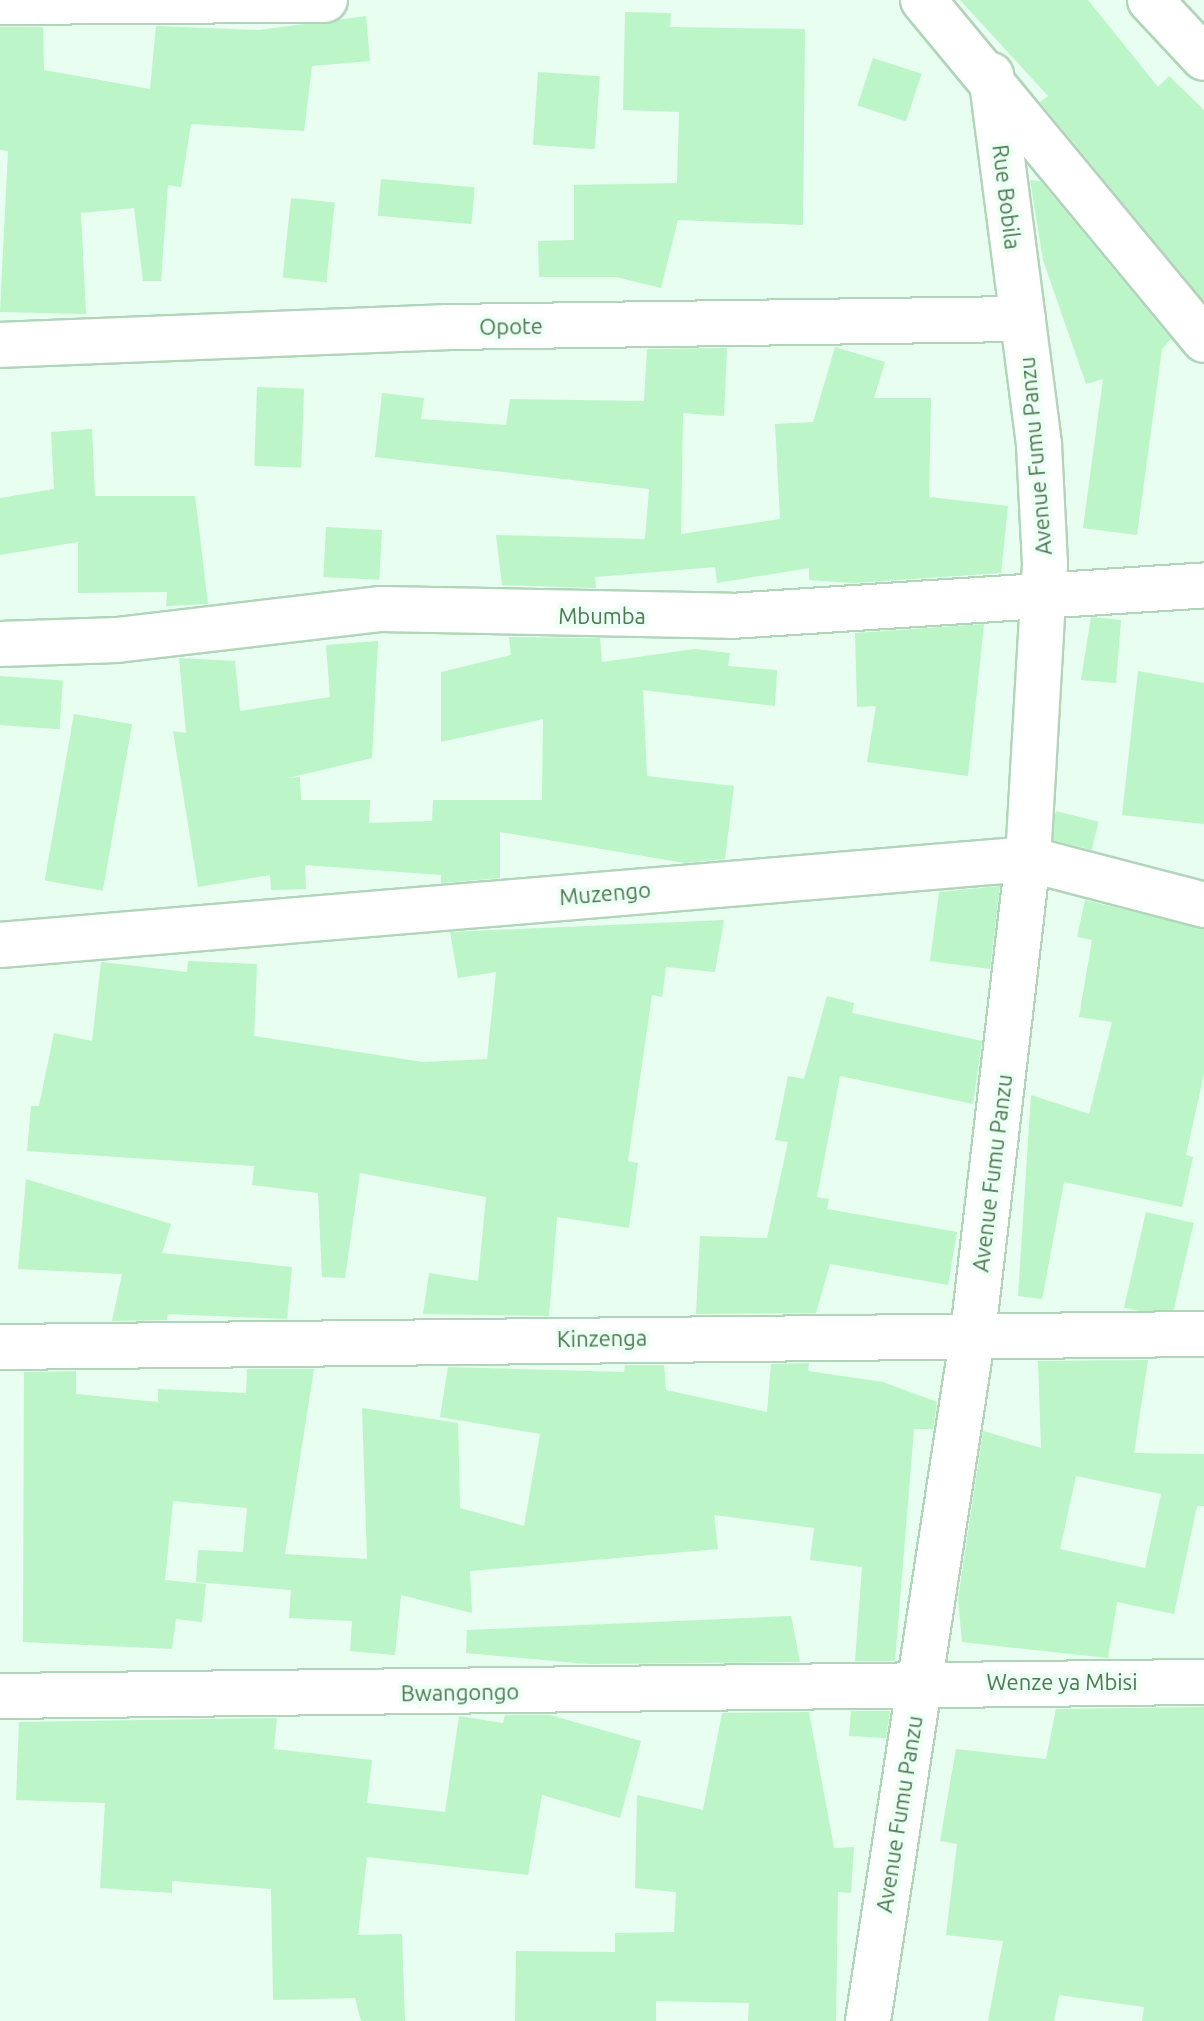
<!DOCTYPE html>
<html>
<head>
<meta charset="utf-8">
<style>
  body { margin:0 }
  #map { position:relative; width:1204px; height:2021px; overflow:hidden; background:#e7fef0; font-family:Ubuntu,sans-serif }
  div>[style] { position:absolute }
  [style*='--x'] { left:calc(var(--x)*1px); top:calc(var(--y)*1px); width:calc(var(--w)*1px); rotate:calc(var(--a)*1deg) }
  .building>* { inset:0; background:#bcf5c7; transform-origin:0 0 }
  .roads { filter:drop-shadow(2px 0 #b1d5b9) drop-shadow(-2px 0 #b1d5b9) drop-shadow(0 2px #b1d5b9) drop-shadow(0 -2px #b1d5b9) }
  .minor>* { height:44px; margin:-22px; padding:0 22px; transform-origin:22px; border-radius:22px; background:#fff }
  span { translate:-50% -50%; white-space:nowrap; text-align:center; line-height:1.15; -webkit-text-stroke:8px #eefff5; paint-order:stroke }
  .street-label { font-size:22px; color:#497a50 }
</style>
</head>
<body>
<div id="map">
  <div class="building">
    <div style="clip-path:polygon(960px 0,1088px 0,1158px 87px,1169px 76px,1204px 110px,1204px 301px,1040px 102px,1048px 96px)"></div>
    <div style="clip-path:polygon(625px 12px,671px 13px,670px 27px,805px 29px,803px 225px,678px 220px,661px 288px,616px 277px,539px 277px,538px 241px,574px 240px,574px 185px,677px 183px,679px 112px,623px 110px)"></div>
    <div style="clip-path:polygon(366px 16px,370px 61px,312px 66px,304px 131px,191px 124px,181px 187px,168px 185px,161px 281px,143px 281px,134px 208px,81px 213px,86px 314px,0 312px,8px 151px,0 150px,0 27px,43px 27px,44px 70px,150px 89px,156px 26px,259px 30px)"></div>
    <div style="left:873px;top:58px;width:51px;height:50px;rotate:18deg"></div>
    <div style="left:538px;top:72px;width:62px;height:73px;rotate:4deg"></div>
    <div style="left:381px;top:179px;width:94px;height:37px;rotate:5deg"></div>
    <div style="clip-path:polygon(1030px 180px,1040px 181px,1171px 339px,1162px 349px,1137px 535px,1083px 528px,1103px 379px,1086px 384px,1043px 260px)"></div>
    <div style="left:291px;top:198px;width:44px;height:80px;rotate:6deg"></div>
    <div style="clip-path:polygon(835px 347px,885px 362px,874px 398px,931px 398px,929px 497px,1008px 506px,1001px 573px,854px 583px,809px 580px,809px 568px,717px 583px,715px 567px,595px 577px,596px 588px,502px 585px,496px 535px,645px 539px,649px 489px,375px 457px,382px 393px,424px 398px,421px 419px,506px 425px,510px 399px,644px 401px,647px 349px,727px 348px,724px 416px,683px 413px,681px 534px,780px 519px,775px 424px,813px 422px)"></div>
    <div style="left:257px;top:387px;width:47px;height:79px;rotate:2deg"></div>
    <div style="clip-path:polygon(92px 429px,95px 496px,195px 496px,208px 604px,166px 606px,167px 592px,78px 593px,78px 542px,0 555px,0 498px,54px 489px,51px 432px)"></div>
    <div style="left:326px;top:527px;width:56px;height:50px;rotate:3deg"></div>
    <div style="clip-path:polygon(1091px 617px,1121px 620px,1116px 683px,1081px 680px)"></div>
    <div style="clip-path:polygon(984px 624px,968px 776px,867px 762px,876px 706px,857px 707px,855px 633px)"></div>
    <div style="clip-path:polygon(509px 637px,600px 638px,602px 662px,695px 649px,730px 653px,728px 666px,777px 670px,775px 706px,643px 690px,647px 776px,734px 786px,725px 859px,685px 863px,500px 832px,500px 878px,441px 883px,441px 875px,305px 865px,306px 889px,271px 890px,270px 875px,198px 887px,173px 731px,186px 733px,179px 658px,235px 661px,240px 711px,330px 697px,326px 645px,378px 641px,372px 758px,288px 778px,300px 777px,301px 800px,370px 800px,369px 823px,432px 821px,433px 800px,542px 800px,543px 719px,441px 742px,441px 672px,511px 655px)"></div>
    <div style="clip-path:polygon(1138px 671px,1204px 683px,1204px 824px,1122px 815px)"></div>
    <div style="left:0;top:676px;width:63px;height:49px;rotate:4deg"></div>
    <div style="left:74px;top:714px;width:59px;height:169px;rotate:10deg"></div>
    <div style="left:1056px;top:811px;width:44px;height:29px;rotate:14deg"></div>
    <div style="clip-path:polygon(1000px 886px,990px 969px,930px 961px,939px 892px)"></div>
    <div style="clip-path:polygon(1085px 900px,1204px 929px,1204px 1074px,1186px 1155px,1193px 1157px,1182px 1207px,1064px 1182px,1042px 1299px,1018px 1296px,1031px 1095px,1089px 1114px,1112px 1022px,1079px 1017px,1092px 940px,1077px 937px)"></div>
    <div style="clip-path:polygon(724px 920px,715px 972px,666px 967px,662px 997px,652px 995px,628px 1161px,638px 1163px,629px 1228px,557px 1217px,549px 1316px,423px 1314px,429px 1273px,478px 1281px,486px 1197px,360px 1173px,345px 1278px,322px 1277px,318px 1193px,252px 1185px,254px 1166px,27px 1151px,31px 1106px,39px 1106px,54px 1033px,92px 1041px,101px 962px,187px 972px,188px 961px,257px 964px,254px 1036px,423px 1062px,487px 1059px,496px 972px,458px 978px,450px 932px)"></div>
    <div style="clip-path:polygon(827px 996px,854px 1003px,852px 1013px,982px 1041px,973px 1104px,840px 1076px,817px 1197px,829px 1199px,827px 1209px,957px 1232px,948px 1285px,830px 1264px,816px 1313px,696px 1314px,700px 1236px,767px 1238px,788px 1142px,775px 1140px,788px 1076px,804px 1079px)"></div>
    <div style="clip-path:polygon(26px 1179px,171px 1224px,162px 1253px,292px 1267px,287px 1319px,168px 1314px,167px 1320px,112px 1321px,122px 1274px,18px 1269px)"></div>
    <div style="left:1146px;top:1212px;width:49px;height:98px;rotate:13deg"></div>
    <div style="clip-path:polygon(evenodd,1148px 1360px,1134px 1453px,1204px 1454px,1204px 1506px,1197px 1506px,1174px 1614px,1117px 1602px,1108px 1658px,962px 1642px,958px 1599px,983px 1431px,1041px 1448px,1038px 1361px,1148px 1360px,1076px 1476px,1161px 1494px,1145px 1568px,1060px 1549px,1076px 1476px)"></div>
    <div style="clip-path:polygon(809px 1363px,808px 1371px,883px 1382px,937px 1402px,933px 1429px,914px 1429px,895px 1661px,855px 1661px,862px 1567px,810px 1560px,814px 1528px,714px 1515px,718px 1549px,470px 1571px,472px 1613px,401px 1595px,395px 1655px,350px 1651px,352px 1621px,289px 1618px,291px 1590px,196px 1582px,198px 1550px,243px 1552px,247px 1508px,173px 1501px,165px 1580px,206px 1584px,202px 1622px,176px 1619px,172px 1649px,23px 1642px,24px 1372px,76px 1371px,76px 1394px,158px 1402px,158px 1389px,246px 1393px,247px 1369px,314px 1369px,285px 1554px,367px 1559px,362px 1408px,458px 1423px,460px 1508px,524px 1526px,540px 1434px,440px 1417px,448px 1367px,624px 1372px,625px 1365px,664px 1365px,666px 1390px,767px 1412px,771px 1364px)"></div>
    <div style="clip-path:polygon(791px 1616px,800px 1662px,588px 1664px,466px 1653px,467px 1630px)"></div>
    <div style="clip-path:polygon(1204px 1707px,1204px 2021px,1142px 2021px,1144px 2007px,1059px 1995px,1054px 2021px,988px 2021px,1003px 1941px,946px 1935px,957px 1844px,940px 1841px,956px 1749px,1046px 1759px,1056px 1709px)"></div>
    <div style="clip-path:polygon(851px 1711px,890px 1711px,886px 1738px,849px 1736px)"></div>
    <div style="clip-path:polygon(809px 1712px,834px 1848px,854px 1847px,851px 1893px,838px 1892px,836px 2021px,748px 2021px,749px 2003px,656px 2001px,656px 2021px,515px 2021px,516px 1951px,615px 1952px,615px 1933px,674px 1932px,676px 1892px,635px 1888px,637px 1795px,703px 1810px,722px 1713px)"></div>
    <div style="clip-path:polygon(505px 1715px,550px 1715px,641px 1741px,620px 1818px,542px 1795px,528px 1875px,367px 1857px,358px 1935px,402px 1934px,405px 2021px,361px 2021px,355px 1998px,273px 2000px,271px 1889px,172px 1881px,172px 1893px,100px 1888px,105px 1803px,16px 1800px,19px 1722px,277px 1718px,274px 1749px,372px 1760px,367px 1803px,445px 1812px,459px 1716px,503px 1723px)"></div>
  </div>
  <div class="roads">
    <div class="minor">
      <div style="--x:923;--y:0;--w:441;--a:50.4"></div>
      <div style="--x:1150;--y:0;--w:79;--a:47"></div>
      <div style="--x:0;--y:2;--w:325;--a:-0.4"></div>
      <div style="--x:0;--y:345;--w:447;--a:-2.3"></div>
      <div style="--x:447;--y:327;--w:576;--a:-0.8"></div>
      <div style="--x:0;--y:644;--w:117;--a:-2"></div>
      <div style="--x:117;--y:640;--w:266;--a:-6.7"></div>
      <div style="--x:381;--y:609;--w:350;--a:1.1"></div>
      <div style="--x:731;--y:616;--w:474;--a:-3.7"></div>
      <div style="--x:0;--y:945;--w:1032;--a:-4.78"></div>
      <div style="--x:1028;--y:859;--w:182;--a:14.6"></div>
      <div style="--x:0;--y:1347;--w:1204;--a:-0.62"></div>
      <div style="--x:0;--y:1696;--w:1204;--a:-0.67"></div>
      <div style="--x:868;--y:2021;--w:696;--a:-81.32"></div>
      <div style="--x:973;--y:1333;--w:477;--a:-83.4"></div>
      <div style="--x:1028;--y:859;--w:295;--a:-86.7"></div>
      <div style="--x:1045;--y:564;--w:120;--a:-92.9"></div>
      <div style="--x:1039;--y:444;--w:372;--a:-97.4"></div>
    </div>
  </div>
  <div class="street-label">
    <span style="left:1007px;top:197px;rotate:83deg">Rue Bobila</span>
    <span style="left:511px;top:326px;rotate:-1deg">Opote</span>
    <span style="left:1035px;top:456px;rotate:-95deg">Avenue Fumu Panzu</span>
    <span style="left:602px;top:616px">Mbumba</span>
    <span style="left:605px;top:893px;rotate:-5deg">Muzengo</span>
    <span style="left:992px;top:1173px;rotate:-83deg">Avenue Fumu Panzu</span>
    <span style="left:602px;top:1338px;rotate:-1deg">Kinzenga</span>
    <span style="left:1062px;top:1682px">Wenze ya Mbisi</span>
    <span style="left:460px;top:1692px;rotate:-1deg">Bwangongo</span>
    <span style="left:899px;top:1814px;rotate:-81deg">Avenue Fumu Panzu</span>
  </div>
</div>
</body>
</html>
